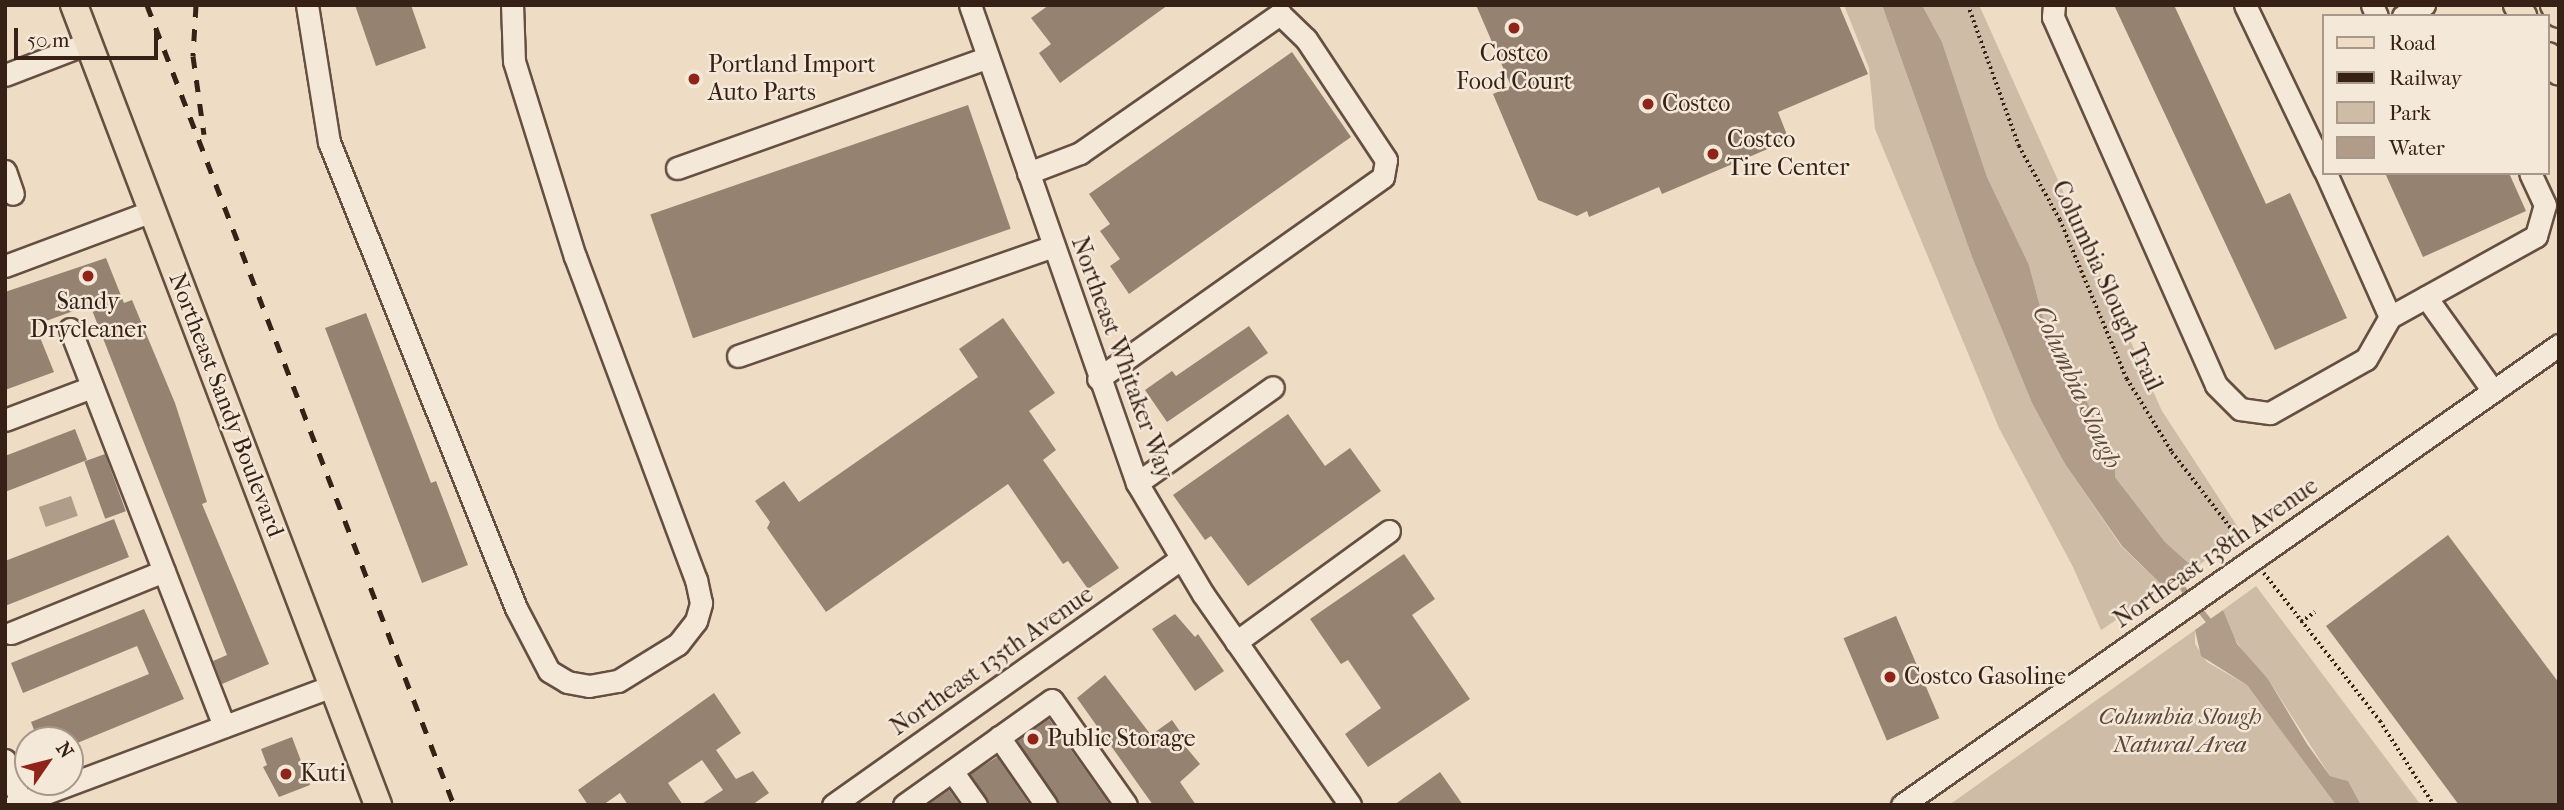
<!DOCTYPE html>
<html>
<head>
<meta charset="utf-8">
<style>
  body { margin:0 }
  #map { position:relative; width:2564px; height:810px; overflow:hidden; background:#eedcc5; font-family:"IM FELL French Canon",serif }
  div>[style] { position:absolute }
  [style*='--x'] { left:calc(var(--x)*1px); top:calc(var(--y)*1px); width:calc(var(--w)*1px); rotate:calc(var(--a)*1deg) }
  .green>* { inset:0; background:#cfbca7 }
  .water>* { inset:0; background:#b09c89; transform-origin:0 0 }
  .stream>* { height:6px; margin:-3px; padding:0 3px; transform-origin:3px; border-radius:3px; background:#b09c89 }
  .building>* { inset:0; background:#968271; transform-origin:0 0 }
  .path>* { height:3.5px; margin-top:-1.75px; transform-origin:0; background:repeating-linear-gradient(90deg,#372015 0 2px,transparent 0 5.5px) }
  .roads { filter:drop-shadow(2px 0 #654f41) drop-shadow(-2px 0 #654f41) drop-shadow(0 2px #654f41) drop-shadow(0 -2px #654f41) }
  .minor>* { height:21px; margin:-10.5px; padding:0 10.5px; transform-origin:10.5px; border-radius:10.5px; background:#f4e8d9 }
  .major>* { height:26px; margin:-13px; padding:0 13px; transform-origin:13px; border-radius:13px; background:#eedcc5 }
  .rail>* { height:5px; margin-top:-2.5px; transform-origin:0; background:repeating-linear-gradient(90deg,#372015 0 12px,transparent 0 24px) }
  .dots>* { width:19px; height:19px; translate:-50% -50%; box-sizing:border-box; border:4px solid #f4e8d9; border-radius:50% }
  span { translate:-50% -50%; white-space:nowrap; text-align:center; line-height:1.15; -webkit-text-stroke:5px #f4e8d9; paint-order:stroke }
  .poi-label { font-size:24px; color:#372015 }
  .left { translate:0 -50%; text-align:left }
  .street-label { font-size:24px; color:#372015 }
  .park-label { font-size:24px; color:#5d473a; font-style:italic }
  .water-label { font-size:26px; color:#614b3e; font-style:italic }
  .frame { position:absolute; inset:0; border:7px solid #372015; pointer-events:none }
  .legend { position:absolute; left:2322px; top:14px; width:228px; height:161px; box-sizing:border-box; background:#f4e8d9; border:2px solid #a8988b; margin:0; padding:9px 12px; list-style:none; font-size:21px; color:#372015 }
  .legend li { display:flex; align-items:center; gap:14px; height:35px }
  .legend b { width:35px; border:2px solid #a8988b }
  .north { position:absolute; left:14px; top:726px; width:70px; height:70px; box-sizing:border-box; background:#f4e8d9; border:2px solid #a8988b; border-radius:50%; rotate:55deg; font-size:19px; font-weight:700; line-height:28px; text-align:center; color:#372015 }
  .north::after { content:''; display:block; margin:auto; width:24px; height:32px; background:#8f2418; clip-path:polygon(50% 0,100% 100%,50% 72%,0 100%) }
  .scale { position:absolute; left:14px; top:28px; width:144px; height:32px; box-sizing:border-box; border:4px solid #372015; border-top:0; padding-left:9px; font-size:21px; line-height:24px; white-space:nowrap; color:#372015; -webkit-text-stroke:5px #f4e8d9; paint-order:stroke }
</style>
</head>
<body>
<div id="map">
  <div class="green">
    <div style="clip-path:polygon(1844px 5px,1882px 5px,1972px 257px,2032px 403px,2065px 464px,2121px 546px,2165px 588px,2101px 630px,2073px 567px,1999px 428px,1875px 129px,1869px 68px)"></div>
    <div style="clip-path:polygon(1922px 5px,1979px 5px,2162px 411px,2243px 535px,2194px 568px,2165px 542px,2115px 477px,2116px 459px,2043px 318px,2029px 265px,1987px 177px,1942px 42px)"></div>
    <div style="clip-path:polygon(2256px 586px,2421px 805px,2361px 805px,2348px 781px,2330px 776px,2268px 679px,2252px 665px,2230px 632px,2223px 610px)"></div>
    <div style="clip-path:polygon(2195px 630px,2195px 644px,2207px 662px,2247px 685px,2336px 805px,1949px 805px)"></div>
  </div>
  <div class="water">
    <div style="clip-path:polygon(1882px 5px,1922px 5px,1942px 42px,1987px 177px,2029px 265px,2043px 318px,2116px 458px,2115px 477px,2165px 542px,2194px 568px,2165px 588px,2122px 546px,2065px 464px,2032px 403px,1972px 257px)"></div>
    <div style="left:71px;top:496px;width:21px;height:34px;rotate:71deg"></div>
    <div style="clip-path:polygon(2223px 610px,2237px 644px,2268px 679px,2307px 744px,2330px 776px,2348px 781px,2361px 805px,2336px 805px,2247px 685px,2201px 656px,2195px 630px)"></div>
  </div>
  <div class="stream">
    <div style="--x:2173;--y:576;--w:63;--a:51.5"></div>
  </div>
  <div class="building">
    <div style="clip-path:polygon(355px 5px,411px 5px,426px 48px,376px 66px)"></div>
    <div style="clip-path:polygon(1049px 5px,1168px 5px,1060px 83px,1039px 53px,1051px 44px,1031px 18px)"></div>
    <div style="clip-path:polygon(1476px 5px,1839px 5px,1868px 74px,1778px 112px,1789px 140px,1662px 194px,1659px 187px,1589px 217px,1587px 211px,1577px 216px,1538px 200px,1493px 94px,1511px 86px)"></div>
    <div style="clip-path:polygon(2114px 5px,2174px 5px,2266px 204px,2290px 193px,2347px 318px,2275px 350px)"></div>
    <div style="clip-path:polygon(1292px 52px,1351px 137px,1129px 294px,1110px 266px,1120px 259px,1100px 231px,1110px 224px,1089px 194px)"></div>
    <div style="left:968px;top:105px;width:131px;height:336px;rotate:71deg"></div>
    <div style="clip-path:polygon(2385px 173px,2509px 173px,2526px 211px,2423px 257px)"></div>
    <div style="clip-path:polygon(106px 258px,124px 303px,132px 300px,175px 403px,207px 502px,202px 504px,269px 664px,222px 684px,213px 661px,227px 655px,90px 305px,35px 325px,54px 372px,5px 390px,5px 292px)"></div>
    <div style="clip-path:polygon(366px 313px,431px 483px,436px 481px,468px 565px,422px 583px,325px 328px)"></div>
    <div style="clip-path:polygon(1003px 318px,1055px 393px,1029px 411px,1056px 450px,1043px 460px,1119px 568px,1088px 589px,1068px 561px,1063px 564px,1008px 484px,826px 612px,767px 528px,770px 522px,755px 501px,784px 481px,799px 502px,978px 377px,959px 349px)"></div>
    <div style="clip-path:polygon(1249px 326px,1268px 353px,1167px 422px,1145px 390px,1172px 371px,1176px 376px)"></div>
    <div style="clip-path:polygon(1288px 414px,1325px 466px,1350px 448px,1381px 491px,1248px 586px,1211px 536px,1205px 540px,1173px 495px)"></div>
    <div style="clip-path:polygon(75px 429px,87px 460px,5px 492px,5px 456px)"></div>
    <div style="left:105px;top:454px;width:61px;height:22px;rotate:70deg"></div>
    <div style="clip-path:polygon(114px 519px,129px 557px,5px 606px,5px 561px)"></div>
    <div style="clip-path:polygon(2448px 535px,2559px 683px,2559px 805px,2459px 805px,2326px 626px)"></div>
    <div style="clip-path:polygon(1404px 554px,1435px 599px,1412px 615px,1470px 699px,1368px 767px,1345px 734px,1381px 708px,1348px 660px,1341px 664px,1310px 619px)"></div>
    <div style="clip-path:polygon(144px 609px,184px 699px,70px 746px,70px 740px,38px 740px,31px 722px,149px 674px,137px 646px,23px 693px,11px 663px)"></div>
    <div style="clip-path:polygon(1175px 614px,1195px 637px,1198px 634px,1224px 671px,1195px 691px,1152px 629px)"></div>
    <div style="left:1896px;top:616px;width:111px;height:57px;rotate:67deg"></div>
    <div style="clip-path:polygon(1105px 675px,1151px 735px,1172px 720px,1188px 743px,1185px 746px,1200px 764px,1180px 782px,1196px 805px,1153px 805px,1077px 698px)"></div>
    <div style="clip-path:polygon(714px 693px,741px 733px,716px 750px,736px 779px,753px 771px,769px 793px,752px 805px,700px 805px,723px 790px,702px 760px,668px 783px,683px 805px,628px 805px,620px 793px,603px 805px,588px 805px,578px 790px)"></div>
    <div style="clip-path:polygon(1049px 719px,1110px 805px,1059px 805px,1018px 741px)"></div>
    <div style="clip-path:polygon(292px 737px,310px 785px,279px 797px,263px 767px,267px 765px,261px 749px)"></div>
    <div style="clip-path:polygon(997px 757px,1030px 805px,989px 805px,970px 774px)"></div>
    <div style="clip-path:polygon(1440px 772px,1463px 805px,1394px 805px)"></div>
    <div style="clip-path:polygon(949px 790px,960px 805px,928px 805px)"></div>
  </div>
  <div class="path">
    <div style="--x:1968;--y:5;--w:150;--a:70.1"></div>
    <div style="--x:2019;--y:146;--w:85;--a:61"></div>
    <div style="--x:2060;--y:220;--w:173;--a:67.2"></div>
    <div style="--x:2127;--y:379;--w:86;--a:58.3"></div>
    <div style="--x:2172;--y:452;--w:116;--a:52.3"></div>
    <div style="--x:2264;--y:573;--w:188;--a:51.9"></div>
    <div style="--x:2380;--y:721;--w:100;--a:57.3"></div>
    <div style="--x:2301;--y:622;--w:17;--a:-36"></div>
  </div>
  <div class="roads">
    <div class="minor">
      <div style="--x:307;--y:5;--w:139;--a:80.9"></div>
      <div style="--x:329;--y:142;--w:502;--a:68.14"></div>
      <div style="--x:516;--y:608;--w:71;--a:62.4"></div>
      <div style="--x:549;--y:671;--w:21;--a:31"></div>
      <div style="--x:567;--y:682;--w:22;--a:10"></div>
      <div style="--x:589;--y:686;--w:29;--a:-10"></div>
      <div style="--x:618;--y:681;--w:70;--a:-31.7"></div>
      <div style="--x:678;--y:644;--w:29;--a:-52"></div>
      <div style="--x:696;--y:621;--w:19;--a:-74"></div>
      <div style="--x:701;--y:603;--w:24;--a:-102"></div>
      <div style="--x:696;--y:580;--w:345;--a:-110.5"></div>
      <div style="--x:575;--y:257;--w:205;--a:-107.3"></div>
      <div style="--x:514;--y:61;--w:56;--a:-92"></div>
      <div style="--x:970;--y:5;--w:506;--a:70.74"></div>
      <div style="--x:1137;--y:483;--w:129;--a:59.3"></div>
      <div style="--x:1203;--y:594;--w:257;--a:55.1"></div>
      <div style="--x:2054;--y:5;--w:12;--a:95"></div>
      <div style="--x:2053;--y:17;--w:402;--a:66.1"></div>
      <div style="--x:2216;--y:385;--w:34;--a:45"></div>
      <div style="--x:2240;--y:409;--w:30;--a:8"></div>
      <div style="--x:2270;--y:413;--w:110;--a:-29.4"></div>
      <div style="--x:2366;--y:359;--w:48;--a:-60.3"></div>
      <div style="--x:2390;--y:317;--w:158;--a:-114"></div>
      <div style="--x:2245;--y:5;--w:183;--a:64.4"></div>
      <div style="--x:2372;--y:5;--w:12;--a:66"></div>
      <div style="--x:2403;--y:16;--w:24;--a:-28"></div>
      <div style="--x:5;--y:75;--w:89;--a:-21.1"></div>
      <div style="--x:677;--y:168;--w:330;--a:-19.6"></div>
      <div style="--x:5;--y:171;--w:24;--a:71"></div>
      <div style="--x:1028;--y:173;--w:56;--a:-21"></div>
      <div style="--x:1080;--y:153;--w:244;--a:-34.8"></div>
      <div style="--x:1280;--y:14;--w:36;--a:44"></div>
      <div style="--x:1306;--y:39;--w:145;--a:56.5"></div>
      <div style="--x:1386;--y:160;--w:17;--a:100"></div>
      <div style="--x:1383;--y:177;--w:349;--a:144.7"></div>
      <div style="--x:5;--y:266;--w:157;--a:-20.5"></div>
      <div style="--x:2426;--y:297;--w:115;--a:54.5"></div>
      <div style="--x:2390;--y:317;--w:167;--a:-29"></div>
      <div style="--x:2536;--y:236;--w:32;--a:-74"></div>
      <div style="--x:2545;--y:205;--w:35;--a:-115"></div>
      <div style="--x:70;--y:329;--w:426;--a:68.8"></div>
      <div style="--x:738;--y:356;--w:334;--a:-19.2"></div>
      <div style="--x:5;--y:420;--w:93;--a:-20.8"></div>
      <div style="--x:1137;--y:483;--w:166;--a:-35.2"></div>
      <div style="--x:11;--y:633;--w:165;--a:-22.1"></div>
      <div style="--x:1236;--y:642;--w:189;--a:-36"></div>
      <div style="--x:999;--y:737;--w:83;--a:55.3"></div>
      <div style="--x:5;--y:760;--w:48;--a:69.3"></div>
      <div style="--x:952;--y:771;--w:42;--a:54.8"></div>
      <div style="--x:14;--y:805;--w:340;--a:-20.5"></div>
      <div style="--x:833;--y:805;--w:425;--a:-35.3"></div>
      <div style="--x:904;--y:805;--w:181;--a:-35.4"></div>
      <div style="--x:1052;--y:700;--w:128;--a:54.8"></div>
      <div style="--x:1902;--y:805;--w:802;--a:-35"></div>
    </div>
    <div class="major">
      <div style="--x:74;--y:5;--w:856;--a:69.19"></div>
      <div style="--x:2517;--y:5;--w:13;--a:61"></div>
      <div style="--x:2554;--y:5;--w:10;--a:61"></div>
      <div style="--x:2548;--y:56;--w:19;--a:55"></div>
    </div>
  </div>
  <div class="rail">
    <div style="--x:147;--y:5;--w:857;--a:69.01"></div>
    <div style="--x:196;--y:5;--w:51;--a:93.4"></div>
    <div style="--x:193;--y:56;--w:79;--a:82"></div>
  </div>
  <div class="dots">
    <div style="left:1514px;top:28px;background:#8f2418"></div>
    <div style="left:694px;top:79px;background:#8f2418"></div>
    <div style="left:1648px;top:104px;background:#8f2418"></div>
    <div style="left:1713px;top:154px;background:#8f2418"></div>
    <div style="left:88px;top:276px;background:#8f2418"></div>
    <div style="left:1890px;top:677px;background:#8f2418"></div>
    <div style="left:1033px;top:739px;background:#8f2418"></div>
    <div style="left:286px;top:774px;background:#8f2418"></div>
  </div>
  <div class="poi-label">
    <span style="left:1514px;top:68px">Costco<br>Food Court</span>
    <span class="left" style="left:708px;top:79px">Portland Import<br>Auto Parts</span>
    <span class="left" style="left:1662px;top:104px">Costco</span>
    <span class="left" style="left:1727px;top:154px">Costco<br>Tire Center</span>
    <span style="left:88px;top:316px">Sandy<br>Drycleaner</span>
    <span class="left" style="left:1904px;top:677px">Costco Gasoline</span>
    <span class="left" style="left:1047px;top:739px">Public Storage</span>
    <span class="left" style="left:300px;top:774px">Kuti</span>
  </div>
  <div class="street-label">
    <span style="left:2107px;top:286px;rotate:65deg">Columbia Slough Trail</span>
    <span style="left:1122px;top:358px;rotate:70deg">Northeast Whitaker Way</span>
    <span style="left:226px;top:405px;rotate:69deg">Northeast Sandy Boulevard</span>
    <span style="left:2216px;top:553px;rotate:-35deg">Northeast 138th Avenue</span>
    <span style="left:992px;top:661px;rotate:-35deg">Northeast 135th Avenue</span>
  </div>
  <div class="park-label">
    <span style="left:2180px;top:731px">Columbia Slough<br>Natural Area</span>
  </div>
  <div class="water-label">
    <span style="left:2077px;top:387px;rotate:65deg">Columbia Slough</span>
  </div>
  <div class="frame"></div>
  <ul class="legend">
  <li><b style="height:9px;background:#eedcc5"></b>Road</li>
  <li><b style="height:9px;background:#372015"></b>Railway</li>
  <li><b style="height:19px;background:#cfbca7"></b>Park</li>
  <li><b style="height:19px;background:#b09c89"></b>Water</li>
  </ul>
  <div class="north">N</div>
  <div class="scale">50 m</div>
</div>
</body>
</html>
